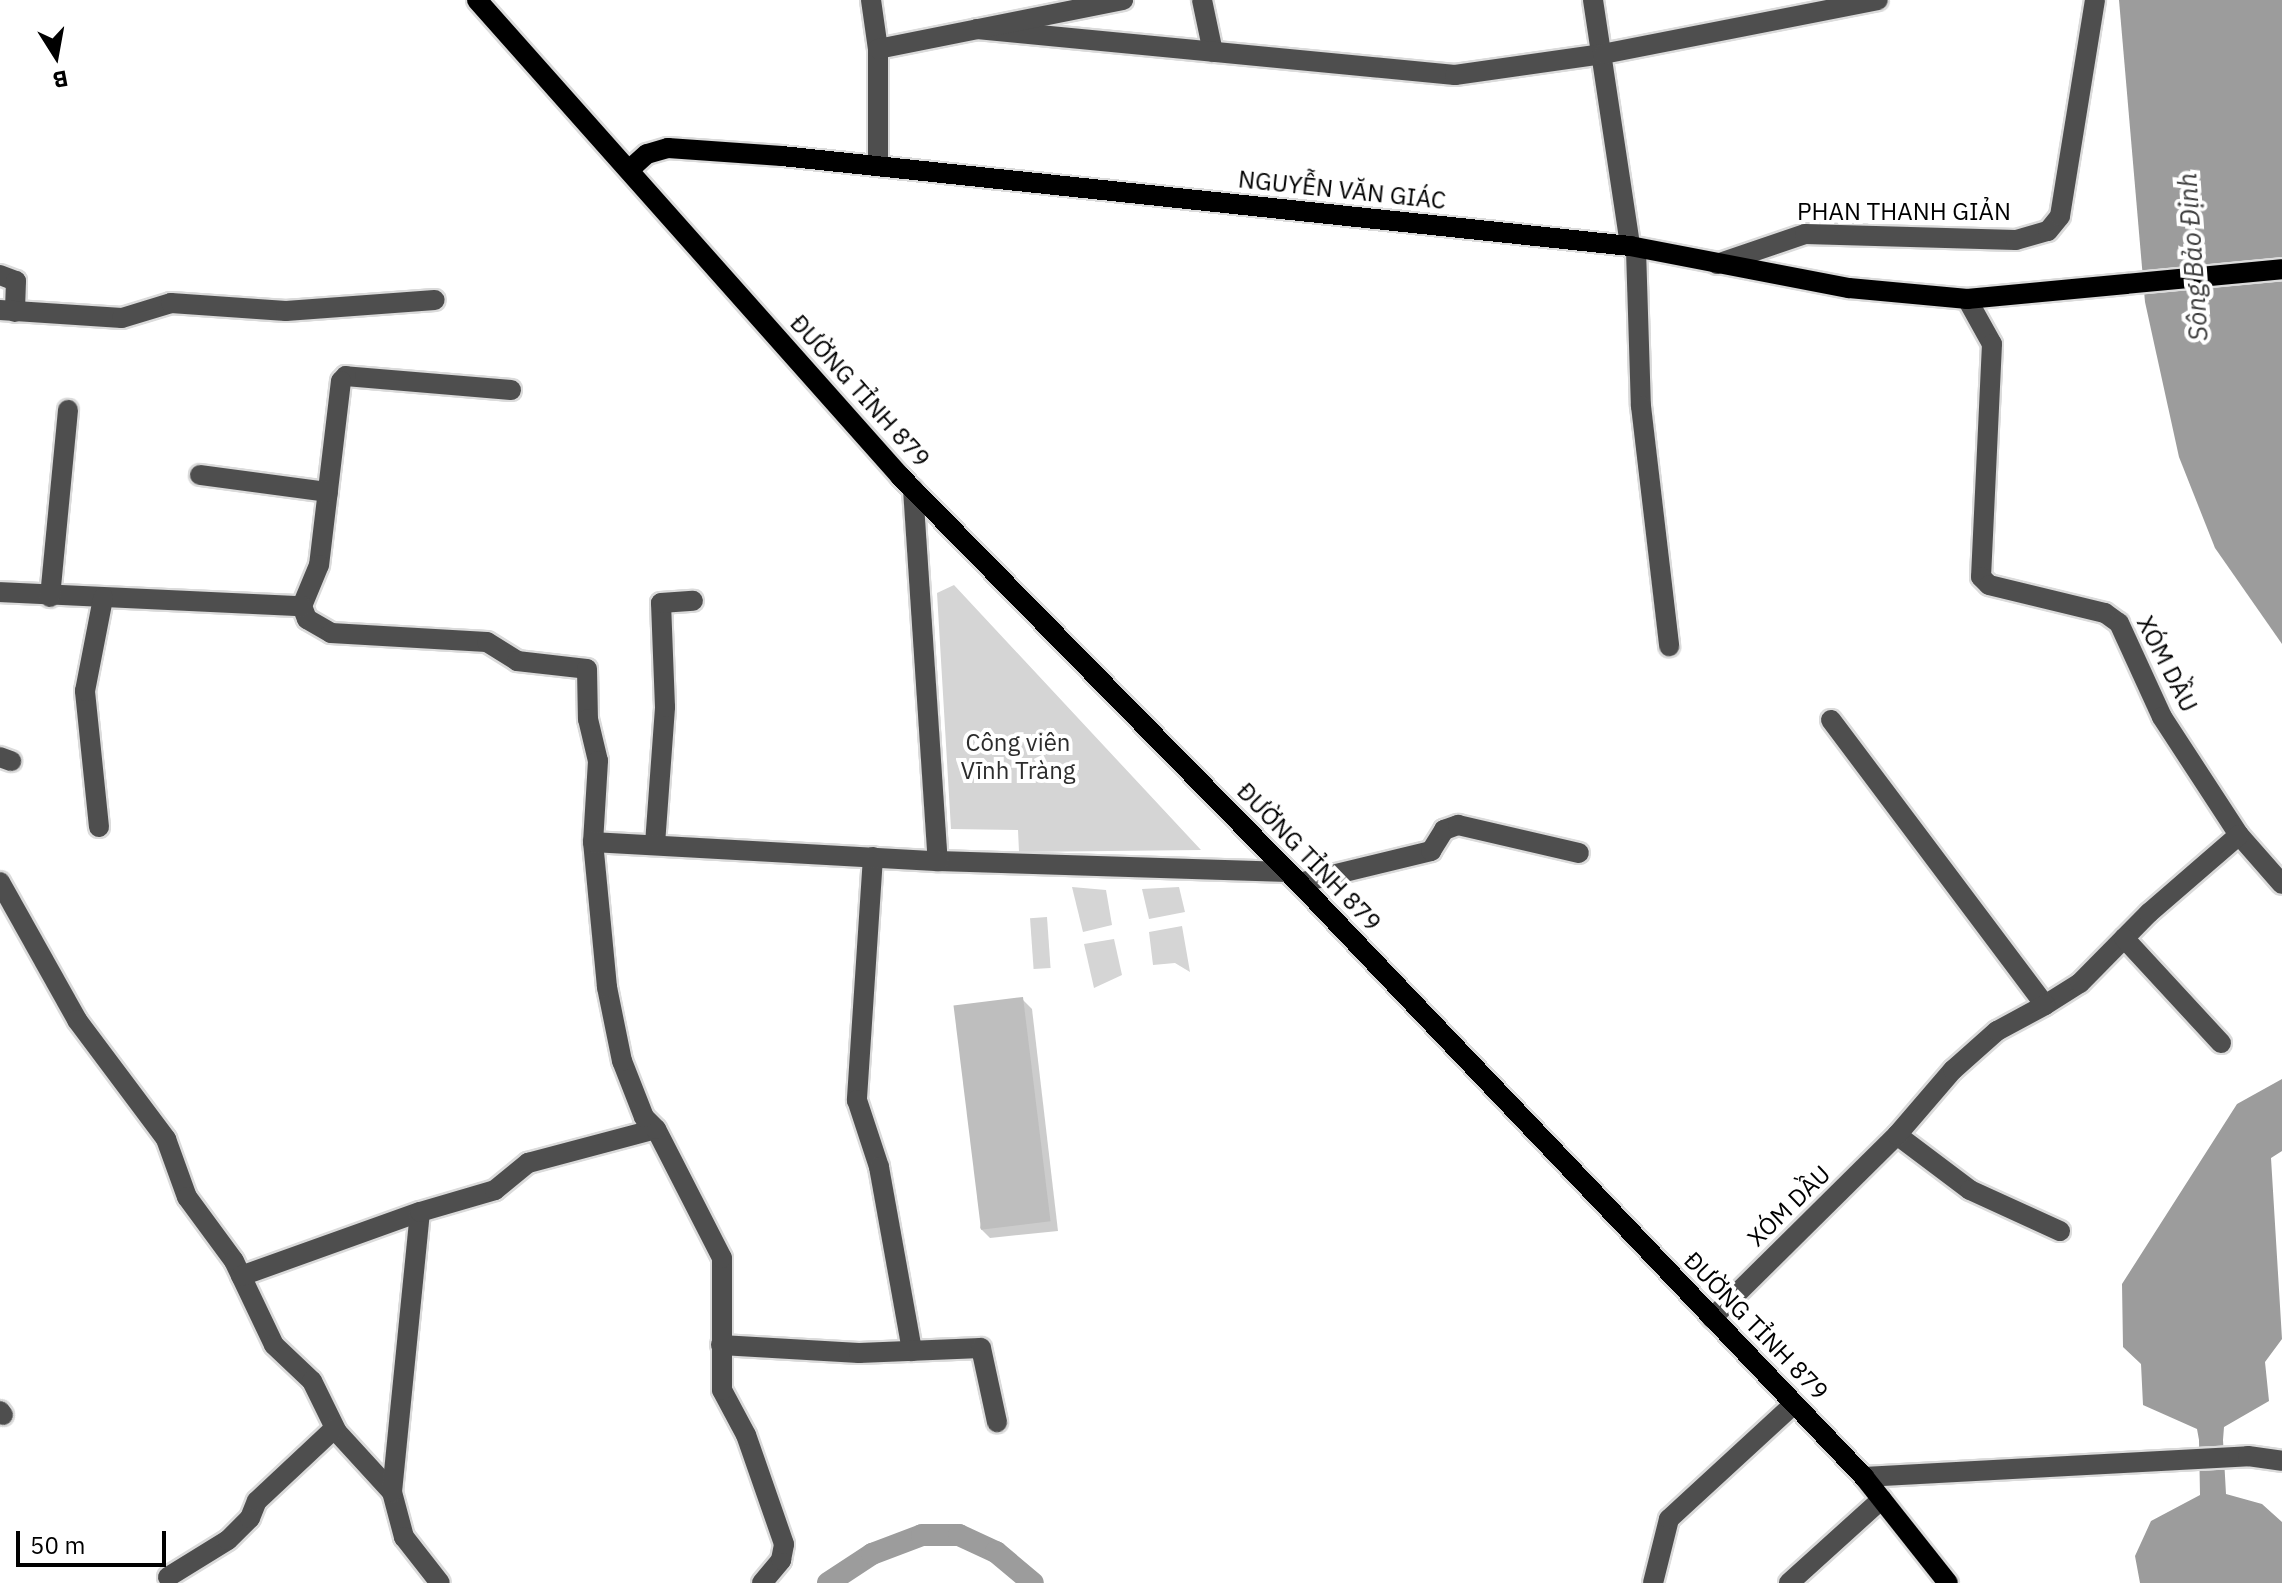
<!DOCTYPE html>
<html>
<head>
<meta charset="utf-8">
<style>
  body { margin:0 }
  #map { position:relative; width:2282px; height:1583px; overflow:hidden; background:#fff; font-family:"IBM Plex Sans",sans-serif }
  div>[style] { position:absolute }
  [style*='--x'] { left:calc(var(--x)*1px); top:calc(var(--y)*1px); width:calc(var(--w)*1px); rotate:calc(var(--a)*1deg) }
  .green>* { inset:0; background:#d5d5d5; transform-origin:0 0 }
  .water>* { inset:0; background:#9c9c9c }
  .shadow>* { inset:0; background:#0003 }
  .canal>* { height:22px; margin:-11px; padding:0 11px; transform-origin:11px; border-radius:11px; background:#9c9c9c }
  .building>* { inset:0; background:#bebebe; transform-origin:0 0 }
  .roads { filter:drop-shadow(2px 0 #dbdbdb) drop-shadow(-2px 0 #dbdbdb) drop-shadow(0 2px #dbdbdb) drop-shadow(0 -2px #dbdbdb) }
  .minor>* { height:20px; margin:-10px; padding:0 10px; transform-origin:10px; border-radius:10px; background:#4e4e4e }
  .major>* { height:20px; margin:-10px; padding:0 10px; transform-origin:10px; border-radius:10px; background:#000 }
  span { translate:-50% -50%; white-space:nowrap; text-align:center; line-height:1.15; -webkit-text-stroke:8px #fff; paint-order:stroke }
  .street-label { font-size:24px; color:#000 }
  .park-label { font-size:24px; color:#2c2c2c }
  .water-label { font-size:26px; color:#3d3d3d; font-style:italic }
  .north { position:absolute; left:16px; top:16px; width:80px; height:80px; -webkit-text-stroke:6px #fff; paint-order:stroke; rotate:169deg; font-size:22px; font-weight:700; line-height:32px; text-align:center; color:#000 }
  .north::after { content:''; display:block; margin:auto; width:28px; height:36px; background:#000; clip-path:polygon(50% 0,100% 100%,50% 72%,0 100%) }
  .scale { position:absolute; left:16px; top:1531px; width:150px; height:36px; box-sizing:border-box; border:4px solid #000; border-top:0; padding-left:10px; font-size:24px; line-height:28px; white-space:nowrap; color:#000; -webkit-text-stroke:6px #fff; paint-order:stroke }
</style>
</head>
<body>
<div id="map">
  <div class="green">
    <div style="clip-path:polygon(954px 585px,1201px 850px,1019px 852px,1018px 830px,951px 829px,937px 593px)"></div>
    <div style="clip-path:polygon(1072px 887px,1106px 890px,1112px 925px,1083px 932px)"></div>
    <div style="clip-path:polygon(1179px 887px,1185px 912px,1149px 919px,1142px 889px)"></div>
    <div style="left:1047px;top:917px;width:51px;height:17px;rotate:86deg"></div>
    <div style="clip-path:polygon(1182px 926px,1190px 972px,1175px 963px,1153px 965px,1149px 932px)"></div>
    <div style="clip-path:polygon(1114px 939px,1122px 975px,1094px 988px,1084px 944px)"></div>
  </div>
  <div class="water">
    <div style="clip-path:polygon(2119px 0,2282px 0,2282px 644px,2215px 548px,2179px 457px,2145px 302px)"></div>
    <div style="clip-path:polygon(2282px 1079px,2282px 1151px,2271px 1158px,2282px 1339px,2265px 1362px,2269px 1401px,2224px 1427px,2223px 1440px,2226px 1494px,2262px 1504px,2282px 1522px,2282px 1583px,2140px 1583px,2135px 1556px,2151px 1521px,2200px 1495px,2199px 1440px,2197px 1429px,2143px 1405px,2141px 1364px,2123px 1347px,2122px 1284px,2237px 1104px)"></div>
  </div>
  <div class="shadow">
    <div style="clip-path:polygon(1022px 999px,1032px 1009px,1058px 1231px,990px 1238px,980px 1228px)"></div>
  </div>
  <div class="canal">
    <div style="--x:828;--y:1583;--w:53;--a:-33.4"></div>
    <div style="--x:872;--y:1554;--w:53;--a:-20.8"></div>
    <div style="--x:922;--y:1535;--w:37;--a:0"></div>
    <div style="--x:959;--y:1535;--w:41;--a:24.7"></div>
    <div style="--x:996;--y:1552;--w:48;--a:40"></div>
  </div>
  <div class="building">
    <div style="left:1023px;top:997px;width:226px;height:70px;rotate:83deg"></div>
  </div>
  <div class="roads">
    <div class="minor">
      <div style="--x:871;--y:0;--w:49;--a:81.9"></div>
      <div style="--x:878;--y:49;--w:116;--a:90"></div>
      <div style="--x:1202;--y:0;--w:53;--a:78.1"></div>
      <div style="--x:1593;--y:0;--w:249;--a:81.4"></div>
      <div style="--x:977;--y:29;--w:480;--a:5.5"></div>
      <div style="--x:1455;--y:75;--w:149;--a:-8.1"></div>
      <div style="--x:1603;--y:54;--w:280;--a:-11.1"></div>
      <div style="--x:878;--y:49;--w:250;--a:-11.3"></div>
      <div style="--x:1636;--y:250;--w:156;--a:88.2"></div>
      <div style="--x:1641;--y:406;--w:242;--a:83.3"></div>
      <div style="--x:1717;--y:264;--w:93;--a:-18.8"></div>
      <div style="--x:1805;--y:234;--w:211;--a:1.6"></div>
      <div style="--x:2016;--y:240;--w:33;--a:-16"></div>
      <div style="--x:2048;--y:231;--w:19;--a:-51"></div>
      <div style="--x:2060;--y:216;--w:219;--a:-80.8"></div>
      <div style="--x:0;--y:275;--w:17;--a:21"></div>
      <div style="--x:16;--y:281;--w:31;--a:92"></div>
      <div style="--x:1967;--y:299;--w:51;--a:60.9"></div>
      <div style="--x:1992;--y:344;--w:233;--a:92.7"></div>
      <div style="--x:1981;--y:577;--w:11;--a:45"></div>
      <div style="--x:1989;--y:585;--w:119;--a:13.6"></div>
      <div style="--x:2105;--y:613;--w:17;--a:36"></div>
      <div style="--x:2119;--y:623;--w:103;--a:65.4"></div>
      <div style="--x:2162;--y:717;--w:141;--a:56.9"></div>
      <div style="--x:2239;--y:835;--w:65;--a:48.7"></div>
      <div style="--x:0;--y:310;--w:122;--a:3.8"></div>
      <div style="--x:122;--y:318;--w:51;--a:-17"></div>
      <div style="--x:171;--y:303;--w:115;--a:4"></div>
      <div style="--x:286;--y:311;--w:149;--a:-4.2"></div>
      <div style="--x:511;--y:390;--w:166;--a:-175.2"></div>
      <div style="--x:346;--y:376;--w:7;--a:135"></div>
      <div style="--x:341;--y:381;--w:185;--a:96.8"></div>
      <div style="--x:319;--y:565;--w:44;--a:112.5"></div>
      <div style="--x:302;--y:606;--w:14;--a:69"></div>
      <div style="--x:307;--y:619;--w:28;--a:30"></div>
      <div style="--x:331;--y:633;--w:156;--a:3.3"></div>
      <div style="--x:487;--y:642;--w:36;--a:32"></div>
      <div style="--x:517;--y:661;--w:70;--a:6.5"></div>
      <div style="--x:587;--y:669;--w:50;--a:88.9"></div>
      <div style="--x:588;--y:719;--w:43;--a:76.6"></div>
      <div style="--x:598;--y:761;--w:81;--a:93.5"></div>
      <div style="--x:200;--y:475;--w:129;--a:7.6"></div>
      <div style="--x:913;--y:489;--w:373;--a:86.2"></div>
      <div style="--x:938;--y:861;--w:350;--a:1.8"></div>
      <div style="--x:0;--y:592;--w:302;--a:2.7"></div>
      <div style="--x:50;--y:597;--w:188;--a:-84.5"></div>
      <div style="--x:1831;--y:720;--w:356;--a:53.1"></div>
      <div style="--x:2045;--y:1005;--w:41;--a:-32.2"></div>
      <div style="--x:2080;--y:983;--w:98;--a:-45.4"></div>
      <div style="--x:2149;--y:913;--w:119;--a:-40.9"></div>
      <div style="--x:0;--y:757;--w:12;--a:20"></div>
      <div style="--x:99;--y:827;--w:137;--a:-95.9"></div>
      <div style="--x:85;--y:691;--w:95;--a:-79"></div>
      <div style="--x:655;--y:844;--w:137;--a:-85.8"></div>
      <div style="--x:665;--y:707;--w:104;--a:-92.2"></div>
      <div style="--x:661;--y:603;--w:32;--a:-4"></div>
      <div style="--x:873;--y:857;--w:244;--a:93.8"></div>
      <div style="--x:857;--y:1100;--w:71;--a:71.8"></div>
      <div style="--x:879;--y:1167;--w:187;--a:79.8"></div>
      <div style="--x:0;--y:882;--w:158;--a:60.8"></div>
      <div style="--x:77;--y:1020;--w:149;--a:53.2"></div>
      <div style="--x:166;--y:1139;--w:62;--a:70.1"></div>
      <div style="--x:187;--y:1197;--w:79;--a:53.7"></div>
      <div style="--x:234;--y:1261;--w:93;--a:64.5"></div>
      <div style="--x:274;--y:1345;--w:52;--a:43.5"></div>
      <div style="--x:312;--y:1381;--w:57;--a:63.9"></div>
      <div style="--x:337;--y:1432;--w:81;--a:47.5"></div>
      <div style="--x:392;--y:1492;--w:47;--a:75.1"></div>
      <div style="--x:404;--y:1537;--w:58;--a:52"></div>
      <div style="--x:1299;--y:883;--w:136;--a:-13.6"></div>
      <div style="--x:1431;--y:851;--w:25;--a:-58"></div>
      <div style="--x:1444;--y:830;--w:15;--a:-20"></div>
      <div style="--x:1458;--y:825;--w:124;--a:13"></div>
      <div style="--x:2124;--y:938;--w:143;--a:47.3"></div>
      <div style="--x:1897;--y:1135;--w:91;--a:37"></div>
      <div style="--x:1970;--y:1190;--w:99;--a:24.5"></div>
      <div style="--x:241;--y:1276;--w:190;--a:-19.7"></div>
      <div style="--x:1712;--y:1318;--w:260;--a:-44.7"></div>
      <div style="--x:1897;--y:1135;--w:86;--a:-49.3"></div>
      <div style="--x:1953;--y:1070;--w:59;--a:-41.6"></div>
      <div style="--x:1997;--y:1031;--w:55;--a:-28.4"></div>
      <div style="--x:721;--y:1345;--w:138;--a:3.3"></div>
      <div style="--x:859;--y:1353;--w:122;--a:-2.3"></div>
      <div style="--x:981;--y:1348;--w:76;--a:77.8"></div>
      <div style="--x:0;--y:1411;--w:5;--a:53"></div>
      <div style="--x:1864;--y:1477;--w:385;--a:-3.1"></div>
      <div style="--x:2248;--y:1456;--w:34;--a:8"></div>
      <div style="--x:392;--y:1492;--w:281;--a:-84.3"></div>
      <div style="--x:420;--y:1212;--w:78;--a:-16.3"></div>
      <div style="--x:495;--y:1190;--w:43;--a:-39.3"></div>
      <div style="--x:528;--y:1163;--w:132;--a:-14.9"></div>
      <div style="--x:168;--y:1577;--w:70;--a:-31.7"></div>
      <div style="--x:228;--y:1540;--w:31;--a:-45"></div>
      <div style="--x:250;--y:1518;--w:18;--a:-68"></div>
      <div style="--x:257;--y:1501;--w:105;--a:-43.1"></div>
      <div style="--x:762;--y:1583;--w:30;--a:-50"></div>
      <div style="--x:781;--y:1560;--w:16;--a:-79"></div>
      <div style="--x:784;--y:1544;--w:115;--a:-109.2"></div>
      <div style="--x:746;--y:1435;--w:51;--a:-118.1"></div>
      <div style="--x:722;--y:1390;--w:132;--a:-90"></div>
      <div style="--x:722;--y:1258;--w:145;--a:-117.1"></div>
      <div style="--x:656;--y:1129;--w:17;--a:-135"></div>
      <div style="--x:644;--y:1117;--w:60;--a:-111.4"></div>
      <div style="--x:622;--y:1061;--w:76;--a:-101.5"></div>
      <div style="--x:607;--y:987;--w:146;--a:-95.5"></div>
      <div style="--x:593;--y:842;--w:346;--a:3.2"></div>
      <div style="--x:1653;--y:1583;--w:66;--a:-76"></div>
      <div style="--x:1669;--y:1519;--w:170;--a:-42.6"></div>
      <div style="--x:1789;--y:1583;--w:125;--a:-42.1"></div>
    </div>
    <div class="major">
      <div style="--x:477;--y:0;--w:637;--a:48.37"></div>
      <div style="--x:900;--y:476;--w:570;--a:45.57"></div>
      <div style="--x:1299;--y:883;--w:820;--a:46.43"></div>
      <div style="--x:1864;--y:1477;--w:135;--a:51.6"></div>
      <div style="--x:629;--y:170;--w:24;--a:-42"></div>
      <div style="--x:647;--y:154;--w:22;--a:-16"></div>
      <div style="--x:668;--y:148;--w:114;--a:4"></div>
      <div style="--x:782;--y:156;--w:853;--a:6.06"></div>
      <div style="--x:1630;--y:246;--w:223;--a:10.9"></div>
      <div style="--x:1849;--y:288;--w:119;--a:5.3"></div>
      <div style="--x:1967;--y:299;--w:316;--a:-5.4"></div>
    </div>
  </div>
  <div class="street-label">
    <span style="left:1342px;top:190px;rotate:6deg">NGUYỄN VĂN GIÁC</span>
    <span style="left:1904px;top:212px">PHAN THANH GIẢN</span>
    <span style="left:860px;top:391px;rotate:48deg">ĐƯỜNG TỈNH 879</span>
    <span style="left:2167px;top:664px;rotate:63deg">XÓM DẦU</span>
    <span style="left:1309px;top:857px;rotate:46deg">ĐƯỜNG TỈNH 879</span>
    <span style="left:1789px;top:1206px;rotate:-44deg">XÓM DẦU</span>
    <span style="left:1756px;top:1326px;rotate:46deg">ĐƯỜNG TỈNH 879</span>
  </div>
  <div class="park-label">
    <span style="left:1018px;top:757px">Công viên<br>Vĩnh Tràng</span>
  </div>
  <div class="water-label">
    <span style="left:2193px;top:257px;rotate:-94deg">Sông Bảo Định</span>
  </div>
  <div class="north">B</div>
  <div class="scale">50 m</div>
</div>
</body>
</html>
